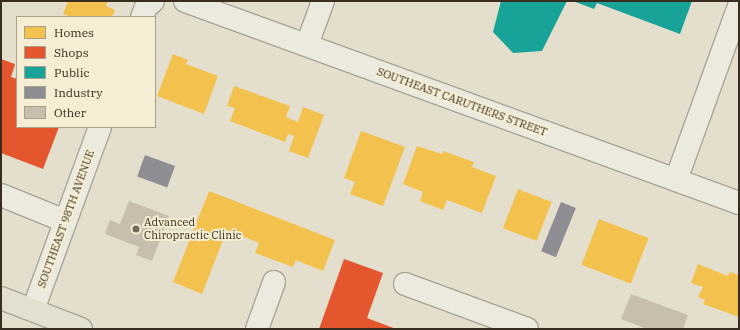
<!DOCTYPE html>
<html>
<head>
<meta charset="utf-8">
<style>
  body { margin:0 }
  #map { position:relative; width:740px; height:330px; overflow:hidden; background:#e4dfcd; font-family:"IBM Plex Serif",serif }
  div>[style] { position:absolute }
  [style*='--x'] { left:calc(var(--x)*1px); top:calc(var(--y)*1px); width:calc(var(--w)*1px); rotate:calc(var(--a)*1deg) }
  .homes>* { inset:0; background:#f2c14e; transform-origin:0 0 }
  .shops>* { inset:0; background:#e4572e }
  .public>* { inset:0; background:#17a398 }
  .industry>* { inset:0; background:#8d8d92; transform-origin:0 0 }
  .building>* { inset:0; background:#c8beae }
  .roads { filter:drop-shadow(1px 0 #a9a497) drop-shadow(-1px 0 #a9a497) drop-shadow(0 1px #a9a497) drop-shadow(0 -1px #a9a497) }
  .minor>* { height:22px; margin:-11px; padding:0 11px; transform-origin:11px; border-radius:11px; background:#ece9df }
  .major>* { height:22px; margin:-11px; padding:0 11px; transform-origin:11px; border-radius:11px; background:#e4e0d0 }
  .dots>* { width:11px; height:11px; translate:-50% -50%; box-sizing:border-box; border:2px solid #f5eed4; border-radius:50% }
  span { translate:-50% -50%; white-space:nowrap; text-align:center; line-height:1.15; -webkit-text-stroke:4px #f5eed4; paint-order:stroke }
  .street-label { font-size:11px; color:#382d1e }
  .poi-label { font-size:11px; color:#382d1e }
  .left { translate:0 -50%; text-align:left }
  .frame { position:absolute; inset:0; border:2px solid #382d1e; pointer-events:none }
  .legend { position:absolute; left:16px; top:16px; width:140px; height:112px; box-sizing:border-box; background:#f5eed4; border:1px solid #a9a18b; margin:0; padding:5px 7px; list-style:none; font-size:12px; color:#382d1e }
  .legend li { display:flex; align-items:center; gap:8px; height:20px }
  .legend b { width:20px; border:1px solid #a9a18b }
</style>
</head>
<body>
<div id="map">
  <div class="homes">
    <div style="clip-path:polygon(68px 1px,108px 1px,106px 6px,115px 10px,112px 17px,71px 17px,63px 14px)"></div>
    <div style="clip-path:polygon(173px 54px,188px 60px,186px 64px,218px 76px,204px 114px,157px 96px)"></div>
    <div style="clip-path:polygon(234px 86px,290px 106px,286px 117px,298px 122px,303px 107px,324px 115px,308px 158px,289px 151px,294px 136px,288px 134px,285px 142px,230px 121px,235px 108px,227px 106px)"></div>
    <div style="clip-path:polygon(361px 131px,405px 147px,383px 206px,350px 194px,355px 182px,344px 178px)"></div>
    <div style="clip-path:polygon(417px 146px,442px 154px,443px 151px,474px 162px,472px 167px,496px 176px,482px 213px,447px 200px,443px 210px,420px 201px,423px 192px,403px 184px)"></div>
    <div style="left:518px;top:189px;width:36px;height:42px;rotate:21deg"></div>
    <div style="clip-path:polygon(209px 191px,335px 240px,323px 271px,296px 260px,293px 267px,255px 253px,259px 243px,227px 230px,202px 294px,173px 282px)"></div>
    <div style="left:599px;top:219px;width:53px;height:49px;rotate:21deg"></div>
    <div style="clip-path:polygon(698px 264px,728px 276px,730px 272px,739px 275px,739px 317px,703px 304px,705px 300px,698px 297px,703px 287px,691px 283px)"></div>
  </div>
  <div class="shops">
    <div style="clip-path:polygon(1px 59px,15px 64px,11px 77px,17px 79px,17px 127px,59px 127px,43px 169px,1px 153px)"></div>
    <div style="clip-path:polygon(344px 259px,383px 273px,367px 318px,396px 329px,319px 329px)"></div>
  </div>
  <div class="public">
    <div style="clip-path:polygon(501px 1px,567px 1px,542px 51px,513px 53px,493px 32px)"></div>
    <div style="clip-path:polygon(573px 1px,692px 1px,680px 34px,597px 3px,594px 9px)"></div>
  </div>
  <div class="industry">
    <div style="left:145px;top:155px;width:32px;height:23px;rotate:20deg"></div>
    <div style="left:561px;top:202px;width:16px;height:53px;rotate:22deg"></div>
  </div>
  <div class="building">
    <div style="clip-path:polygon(129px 201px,169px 216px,152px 261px,136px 255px,139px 247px,105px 234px,110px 220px,120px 224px)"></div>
    <div style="clip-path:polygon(631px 294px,688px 315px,683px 329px,647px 329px,621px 319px)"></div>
  </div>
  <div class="roads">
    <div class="minor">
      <div style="--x:185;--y:1;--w:590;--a:20.03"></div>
      <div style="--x:142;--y:17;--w:11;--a:-68"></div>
      <div style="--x:146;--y:7;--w:9;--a:-41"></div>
      <div style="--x:307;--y:45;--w:47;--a:-70"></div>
      <div style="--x:676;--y:180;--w:185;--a:-70.1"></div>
      <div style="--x:1;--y:195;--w:69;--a:22.1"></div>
      <div style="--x:405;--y:284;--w:130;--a:20.2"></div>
      <div style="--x:33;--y:310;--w:195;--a:-69.9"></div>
      <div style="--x:257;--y:329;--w:50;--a:-70.1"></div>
    </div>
    <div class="major">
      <div style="--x:1;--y:298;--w:86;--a:21.2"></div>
    </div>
  </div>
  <div class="dots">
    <div style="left:136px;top:229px;background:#746b5b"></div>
  </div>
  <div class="street-label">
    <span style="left:462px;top:102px;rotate:20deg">SOUTHEAST CARUTHERS STREET</span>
    <span style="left:66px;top:219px;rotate:-70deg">SOUTHEAST 98TH AVENUE</span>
  </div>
  <div class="poi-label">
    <span class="left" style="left:144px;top:229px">Advanced<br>Chiropractic Clinic</span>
  </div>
  <div class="frame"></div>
  <ul class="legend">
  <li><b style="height:11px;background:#f2c14e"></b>Homes</li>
  <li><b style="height:11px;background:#e4572e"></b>Shops</li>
  <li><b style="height:11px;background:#17a398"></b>Public</li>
  <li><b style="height:11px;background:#8d8d92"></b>Industry</li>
  <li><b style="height:11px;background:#c8beae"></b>Other</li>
  </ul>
</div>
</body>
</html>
